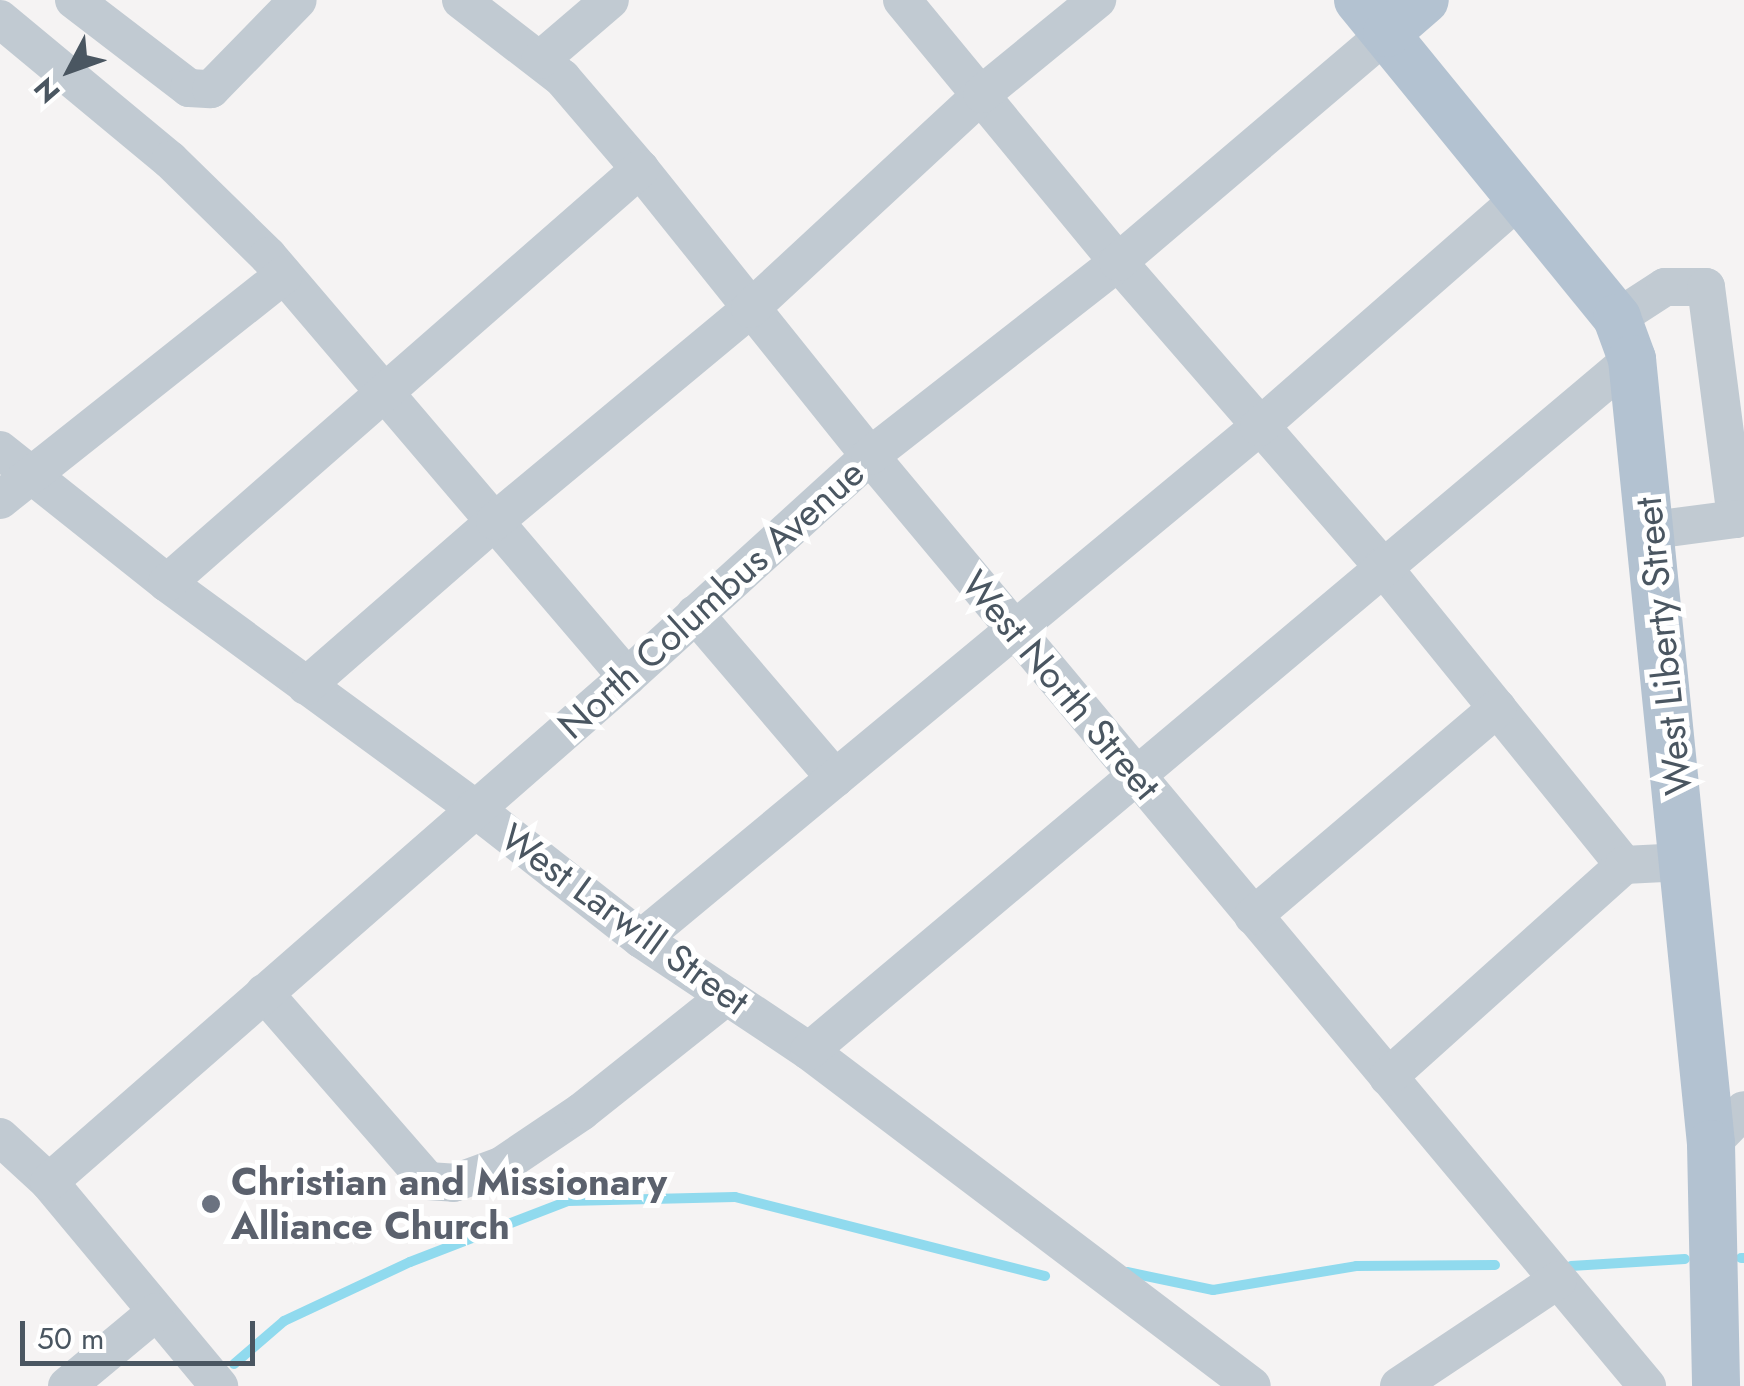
<!DOCTYPE html>
<html>
<head>
<meta charset="utf-8">
<style>
  body { margin:0 }
  #map { position:relative; width:1744px; height:1386px; overflow:hidden; background:#f5f3f3; font-family:Jost,sans-serif }
  div>[style] { position:absolute }
  [style*='--x'] { left:calc(var(--x)*1px); top:calc(var(--y)*1px); width:calc(var(--w)*1px); rotate:calc(var(--a)*1deg) }
  .stream>* { height:10px; margin:-5px; padding:0 5px; transform-origin:5px; border-radius:5px; background:#90daee }
  .minor>* { height:38px; margin:-19px; padding:0 19px; transform-origin:19px; border-radius:19px; background:#c1cad2 }
  .major>* { height:48px; margin:-24px; padding:0 24px; transform-origin:24px; border-radius:24px; background:#b3c2d1 }
  .dots>* { width:28px; height:28px; translate:-50% -50%; box-sizing:border-box; border:5px solid #fff; border-radius:50% }
  span { translate:-50% -50%; white-space:nowrap; text-align:center; line-height:1.15; -webkit-text-stroke:10px #fff; paint-order:stroke }
  .street-label { font-size:38px; color:#4a5661 }
  .worship-label { font-size:38px; color:#5b616d; font-weight:700 }
  .left { translate:0 -50%; text-align:left }
  .north { position:absolute; left:20px; top:20px; width:100px; height:100px; -webkit-text-stroke:8px #fff; paint-order:stroke; rotate:229deg; font-size:28px; font-weight:700; line-height:40px; text-align:center; color:#4a5661 }
  .north::after { content:''; display:block; margin:auto; width:35px; height:45px; background:#4a5661; clip-path:polygon(50% 0,100% 100%,50% 72%,0 100%) }
  .scale { position:absolute; left:20px; top:1321px; width:235px; height:45px; box-sizing:border-box; border:5px solid #4a5661; border-top:0; padding-left:12px; font-size:30px; line-height:35px; white-space:nowrap; color:#4a5661; -webkit-text-stroke:8px #fff; paint-order:stroke }
</style>
</head>
<body>
<div id="map">
  <div class="stream">
    <div style="--x:1741;--y:1258;--w:3;--a:0"></div>
    <div style="--x:1571;--y:1266;--w:114;--a:-3.5"></div>
    <div style="--x:1127;--y:1272;--w:88;--a:11.8"></div>
    <div style="--x:1213;--y:1290;--w:145;--a:-9.5"></div>
    <div style="--x:1356;--y:1266;--w:139;--a:-0.4"></div>
    <div style="--x:234;--y:1364;--w:66;--a:-40.7"></div>
    <div style="--x:284;--y:1321;--w:139;--a:-25.1"></div>
    <div style="--x:410;--y:1262;--w:169;--a:-21.1"></div>
    <div style="--x:568;--y:1201;--w:167;--a:-1.4"></div>
    <div style="--x:735;--y:1197;--w:320;--a:14.3"></div>
  </div>
  <div class="minor">
    <div style="--x:74;--y:0;--w:145;--a:37.4"></div>
    <div style="--x:189;--y:88;--w:22;--a:3"></div>
    <div style="--x:211;--y:89;--w:124;--a:-45.7"></div>
    <div style="--x:461;--y:0;--w:128;--a:37.7"></div>
    <div style="--x:562;--y:78;--w:120;--a:49.4"></div>
    <div style="--x:640;--y:169;--w:368;--a:51.3"></div>
    <div style="--x:870;--y:456;--w:1212;--a:50.12"></div>
    <div style="--x:902;--y:0;--w:340;--a:50.5"></div>
    <div style="--x:1118;--y:262;--w:403;--a:49"></div>
    <div style="--x:1382;--y:566;--w:385;--a:51"></div>
    <div style="--x:0;--y:19;--w:221;--a:39.7"></div>
    <div style="--x:170;--y:160;--w:137;--a:44.4"></div>
    <div style="--x:268;--y:256;--w:553;--a:49.54"></div>
    <div style="--x:540;--y:60;--w:92;--a:-40.6"></div>
    <div style="--x:1617;--y:318;--w:57;--a:-32.9"></div>
    <div style="--x:1665;--y:287;--w:41;--a:0"></div>
    <div style="--x:1706;--y:287;--w:234;--a:82.6"></div>
    <div style="--x:1736;--y:519;--w:85;--a:172.5"></div>
    <div style="--x:0;--y:450;--w:213;--a:38.5"></div>
    <div style="--x:167;--y:583;--w:381;--a:36.2"></div>
    <div style="--x:474;--y:808;--w:212;--a:38.1"></div>
    <div style="--x:641;--y:939;--w:202;--a:33.7"></div>
    <div style="--x:809;--y:1051;--w:555;--a:37.1"></div>
    <div style="--x:0;--y:500;--w:362;--a:-38.4"></div>
    <div style="--x:167;--y:583;--w:629;--a:-41.19"></div>
    <div style="--x:695;--y:614;--w:216;--a:49.5"></div>
    <div style="--x:306;--y:686;--w:251;--a:-41.1"></div>
    <div style="--x:495;--y:521;--w:332;--a:-39.7"></div>
    <div style="--x:750;--y:309;--w:316;--a:-42.8"></div>
    <div style="--x:982;--y:94;--w:149;--a:-39.3"></div>
    <div style="--x:1253;--y:916;--w:321;--a:-40.4"></div>
    <div style="--x:641;--y:939;--w:803;--a:-39.64"></div>
    <div style="--x:1259;--y:427;--w:346;--a:-41.2"></div>
    <div style="--x:264;--y:993;--w:249;--a:48.9"></div>
    <div style="--x:428;--y:1181;--w:26;--a:4"></div>
    <div style="--x:454;--y:1183;--w:50;--a:-19.9"></div>
    <div style="--x:501;--y:1166;--w:97;--a:-34"></div>
    <div style="--x:581;--y:1112;--w:186;--a:-38.5"></div>
    <div style="--x:809;--y:1051;--w:1075;--a:-40.06"></div>
    <div style="--x:1388;--y:1077;--w:317;--a:-41.9"></div>
    <div style="--x:1624;--y:865;--w:60;--a:-2.9"></div>
    <div style="--x:0;--y:1137;--w:67;--a:42.6"></div>
    <div style="--x:49;--y:1182;--w:266;--a:50.2"></div>
    <div style="--x:1711;--y:1144;--w:47;--a:-45.9"></div>
    <div style="--x:49;--y:1182;--w:768;--a:-41.14"></div>
    <div style="--x:627;--y:677;--w:328;--a:-42.3"></div>
    <div style="--x:870;--y:456;--w:315;--a:-38"></div>
    <div style="--x:1118;--y:262;--w:353;--a:-40.4"></div>
    <div style="--x:67;--y:1386;--w:116;--a:-39.7"></div>
    <div style="--x:1399;--y:1386;--w:191;--a:-33.7"></div>
  </div>
  <div class="major">
    <div style="--x:1358;--y:0;--w:410;--a:50.8"></div>
    <div style="--x:1617;--y:318;--w:44;--a:69.9"></div>
    <div style="--x:1632;--y:359;--w:789;--a:84.25"></div>
    <div style="--x:1711;--y:1144;--w:242;--a:88.8"></div>
    <div style="--x:1387;--y:33;--w:50;--a:-41"></div>
  </div>
  <div class="dots">
    <div style="left:211px;top:1204px;background:#6b7280"></div>
  </div>
  <div class="street-label">
    <span style="left:711px;top:599px;rotate:-42deg">North Columbus Avenue</span>
    <span style="left:1663px;top:646px;rotate:-96deg">West Liberty Street</span>
    <span style="left:1061px;top:685px;rotate:50deg">West North Street</span>
    <span style="left:625px;top:919px;rotate:36deg">West Larwill Street</span>
  </div>
  <div class="worship-label">
    <span class="left" style="left:231px;top:1204px">Christian and Missionary<br>Alliance Church</span>
  </div>
  <div class="north">N</div>
  <div class="scale">50 m</div>
</div>
</body>
</html>
